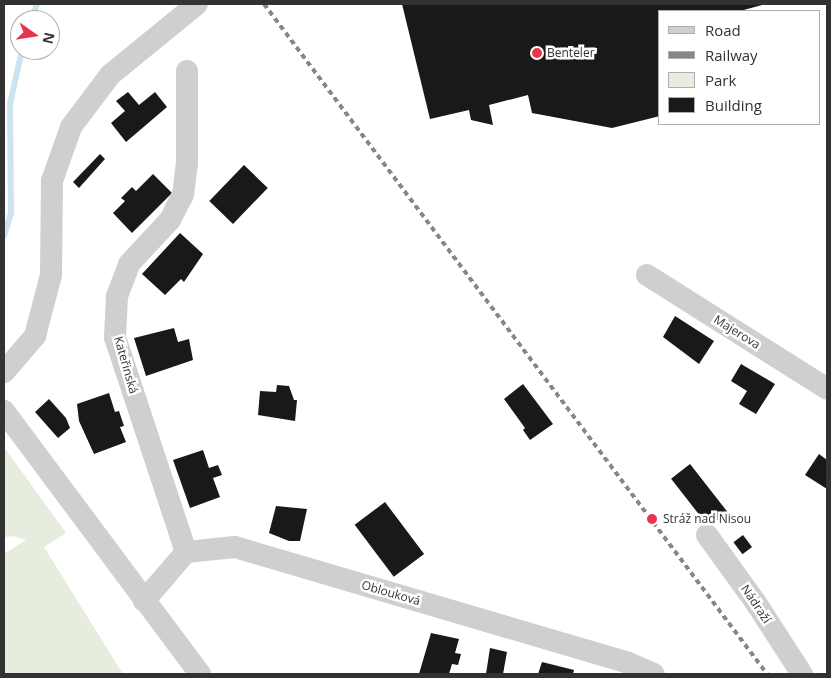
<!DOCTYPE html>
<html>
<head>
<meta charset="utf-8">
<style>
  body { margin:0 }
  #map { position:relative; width:831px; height:678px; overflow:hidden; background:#fff; font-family:"Open Sans",sans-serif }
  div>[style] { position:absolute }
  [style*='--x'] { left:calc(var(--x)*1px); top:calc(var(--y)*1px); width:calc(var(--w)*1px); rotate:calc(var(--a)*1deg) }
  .green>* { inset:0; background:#e6ecde }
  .stream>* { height:6px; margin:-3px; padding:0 3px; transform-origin:3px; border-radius:3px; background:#cde3ef }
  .building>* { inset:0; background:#191919; transform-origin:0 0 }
  .minor>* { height:22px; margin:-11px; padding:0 11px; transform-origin:11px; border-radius:11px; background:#cfcfcf }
  .rail>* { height:4px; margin-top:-2px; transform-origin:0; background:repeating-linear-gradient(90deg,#878787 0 5px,transparent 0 9px) }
  .dots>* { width:14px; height:14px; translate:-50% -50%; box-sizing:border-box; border:2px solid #fff; border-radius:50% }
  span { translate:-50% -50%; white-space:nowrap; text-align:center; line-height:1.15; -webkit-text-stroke:5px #fff; paint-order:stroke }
  .poi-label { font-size:12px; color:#323232 }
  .left { translate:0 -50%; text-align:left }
  .street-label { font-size:12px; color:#323232 }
  .frame { position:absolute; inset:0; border:5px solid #323232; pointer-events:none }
  .legend { position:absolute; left:658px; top:10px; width:162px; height:115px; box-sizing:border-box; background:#fff; border:1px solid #adadad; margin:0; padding:6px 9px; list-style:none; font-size:15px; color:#323232 }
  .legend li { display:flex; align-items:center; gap:10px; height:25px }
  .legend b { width:25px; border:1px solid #adadad }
  .north { position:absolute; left:10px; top:10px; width:50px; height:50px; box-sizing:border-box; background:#fff; border:1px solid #adadad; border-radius:50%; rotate:103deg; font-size:14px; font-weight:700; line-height:20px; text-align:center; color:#323232 }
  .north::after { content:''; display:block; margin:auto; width:18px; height:22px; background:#ea344b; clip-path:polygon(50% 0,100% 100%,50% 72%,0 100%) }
</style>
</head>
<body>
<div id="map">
  <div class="green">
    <div style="clip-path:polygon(4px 447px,66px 533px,44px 547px,123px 674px,6px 674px,4px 671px,4px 554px,26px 540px,12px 536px,4px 537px)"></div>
  </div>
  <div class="stream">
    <div style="--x:31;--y:20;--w:17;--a:-69"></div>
    <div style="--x:4;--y:236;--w:24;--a:-73"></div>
    <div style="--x:11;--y:213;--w:109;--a:-90.5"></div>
    <div style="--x:10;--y:104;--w:55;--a:-77.5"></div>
  </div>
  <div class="building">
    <div style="clip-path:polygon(402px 4px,761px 4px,762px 5px,740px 11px,660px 11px,660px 116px,612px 128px,532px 113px,528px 95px,489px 105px,493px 125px,471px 120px,469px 110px,430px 119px)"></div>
    <div style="clip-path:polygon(128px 92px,139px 105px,155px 92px,167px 107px,126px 142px,111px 123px,125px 111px,116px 101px)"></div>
    <div style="clip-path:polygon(100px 154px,105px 159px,79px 188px,73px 182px)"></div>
    <div style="left:244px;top:165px;width:33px;height:50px;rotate:44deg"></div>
    <div style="clip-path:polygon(153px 174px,172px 193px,132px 233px,113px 213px,125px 201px,121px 198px,132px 187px,136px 191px)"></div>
    <div style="clip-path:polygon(180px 233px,203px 254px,184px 282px,181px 279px,165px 295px,142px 274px)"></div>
    <div style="clip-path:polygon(675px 316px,714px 341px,699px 364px,663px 337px)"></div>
    <div style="clip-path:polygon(174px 328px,178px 342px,189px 339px,193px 360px,146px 376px,134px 338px)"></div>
    <div style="clip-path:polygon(741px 364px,775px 384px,756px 414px,739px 404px,747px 391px,731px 381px)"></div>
    <div style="clip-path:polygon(523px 384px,553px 424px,530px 440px,523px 430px,525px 428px,504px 399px)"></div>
    <div style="clip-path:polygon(277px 385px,289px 386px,294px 400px,297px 400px,295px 421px,258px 415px,260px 391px,276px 392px)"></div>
    <div style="clip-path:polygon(109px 393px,115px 412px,119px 411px,124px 426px,120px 427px,126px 442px,94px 454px,79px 421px,77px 404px)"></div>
    <div style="clip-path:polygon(49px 399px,66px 418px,70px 428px,58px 438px,35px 412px)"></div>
    <div style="clip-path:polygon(203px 450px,209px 468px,218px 465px,222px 475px,213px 478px,220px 497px,190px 508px,173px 460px)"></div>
    <div style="clip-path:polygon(819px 454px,827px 460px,827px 489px,805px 475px)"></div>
    <div style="left:690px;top:464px;width:61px;height:24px;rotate:52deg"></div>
    <div style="left:385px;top:502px;width:65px;height:38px;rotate:53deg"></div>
    <div style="clip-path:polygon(276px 506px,307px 509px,300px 541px,289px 541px,269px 533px)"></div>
    <div style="left:743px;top:535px;width:15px;height:12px;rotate:53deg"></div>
    <div style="clip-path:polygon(431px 633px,459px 639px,455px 653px,461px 654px,458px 665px,452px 664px,449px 674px,419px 674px)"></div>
    <div style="clip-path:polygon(490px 648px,507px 652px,503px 674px,486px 674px)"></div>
    <div style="clip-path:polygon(542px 662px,574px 670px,573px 674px,538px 674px)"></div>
  </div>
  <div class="minor">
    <div style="--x:647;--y:275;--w:213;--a:32.3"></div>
    <div style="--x:4;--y:372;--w:48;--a:-49.3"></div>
    <div style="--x:35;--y:336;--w:63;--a:-75.3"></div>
    <div style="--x:51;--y:275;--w:94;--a:-89.4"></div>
    <div style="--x:52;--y:181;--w:57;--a:-70.6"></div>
    <div style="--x:71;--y:127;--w:65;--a:-53.1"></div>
    <div style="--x:110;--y:75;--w:112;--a:-39.2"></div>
    <div style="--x:4;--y:411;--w:328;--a:53.3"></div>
    <div style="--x:707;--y:535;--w:84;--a:54.2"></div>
    <div style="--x:756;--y:603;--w:85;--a:57.1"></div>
    <div style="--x:186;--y:552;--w:226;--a:-108.3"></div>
    <div style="--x:115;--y:337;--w:41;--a:-87.2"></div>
    <div style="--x:117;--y:296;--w:34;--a:-69"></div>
    <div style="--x:129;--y:264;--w:60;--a:-47"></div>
    <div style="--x:170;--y:220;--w:28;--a:-63"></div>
    <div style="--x:183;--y:195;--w:32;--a:-83"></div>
    <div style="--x:187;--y:163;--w:92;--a:-90"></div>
    <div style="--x:144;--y:601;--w:65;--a:-49.4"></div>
    <div style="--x:186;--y:552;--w:49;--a:-5.8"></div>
    <div style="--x:235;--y:547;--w:410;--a:16.4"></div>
    <div style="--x:628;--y:663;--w:28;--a:23"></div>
  </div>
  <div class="rail">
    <div style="--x:264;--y:4;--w:838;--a:53.1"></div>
  </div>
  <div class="dots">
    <div style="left:537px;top:53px;background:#ea344b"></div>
    <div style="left:652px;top:519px;background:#ea344b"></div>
  </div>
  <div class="poi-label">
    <span class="left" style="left:547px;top:53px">Benteler</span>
    <span class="left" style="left:663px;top:519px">Stráž nad Nisou</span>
  </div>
  <div class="street-label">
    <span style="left:737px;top:332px;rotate:32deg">Majerova</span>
    <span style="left:126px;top:365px;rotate:74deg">Kateřinská</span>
    <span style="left:391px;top:593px;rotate:16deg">Oblouková</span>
    <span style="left:756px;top:604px;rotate:56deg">Nádraží</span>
  </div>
  <div class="frame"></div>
  <ul class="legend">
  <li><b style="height:6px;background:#cfcfcf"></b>Road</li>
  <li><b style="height:6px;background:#878787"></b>Railway</li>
  <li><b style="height:14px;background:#e6ecde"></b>Park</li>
  <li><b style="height:14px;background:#191919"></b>Building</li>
  </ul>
  <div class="north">N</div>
</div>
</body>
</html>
